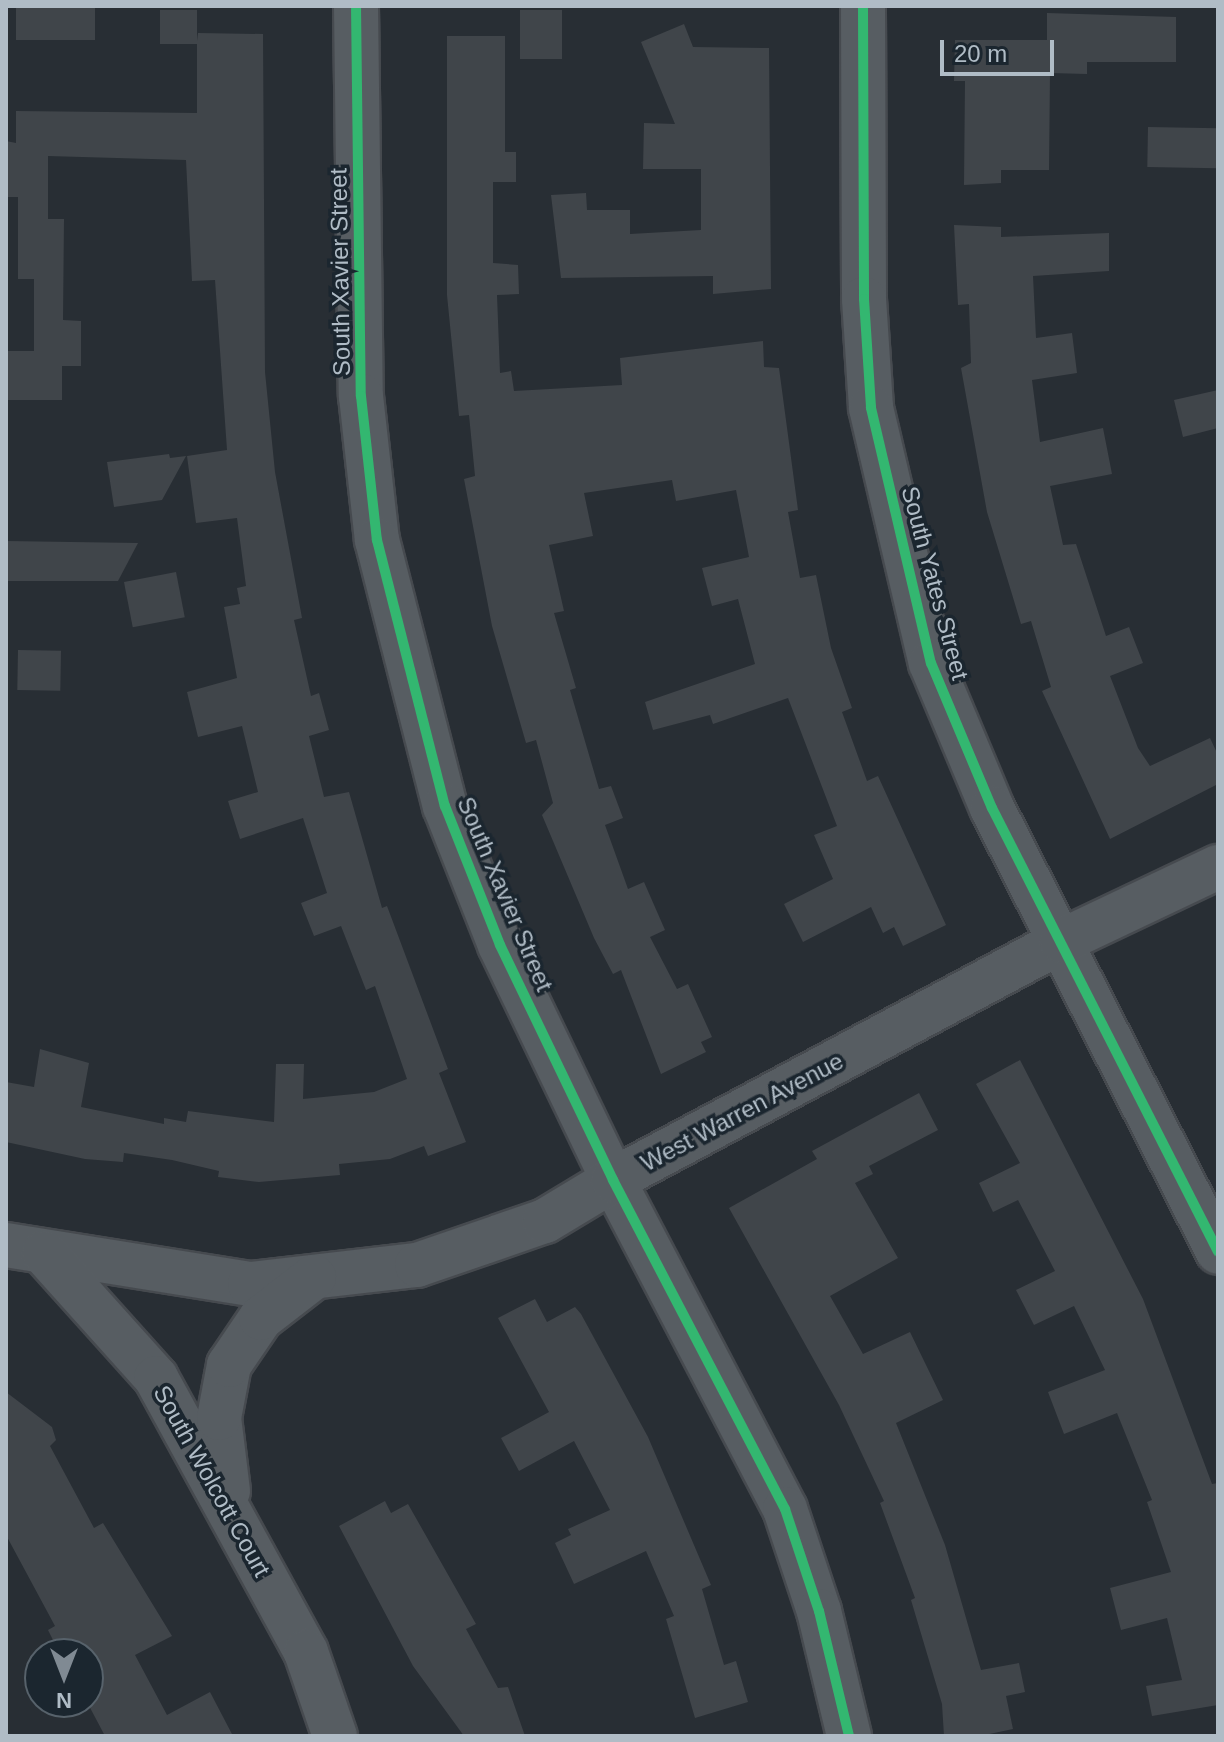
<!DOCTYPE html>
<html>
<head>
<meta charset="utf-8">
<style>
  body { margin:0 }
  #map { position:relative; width:1224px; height:1742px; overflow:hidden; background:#282e34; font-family:Arial,sans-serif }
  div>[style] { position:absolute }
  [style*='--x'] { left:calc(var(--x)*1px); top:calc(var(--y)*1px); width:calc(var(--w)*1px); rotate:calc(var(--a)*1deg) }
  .building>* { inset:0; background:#40454a; transform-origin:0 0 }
  .roads { filter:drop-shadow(2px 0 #464a4f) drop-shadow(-2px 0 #464a4f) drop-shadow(0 2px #464a4f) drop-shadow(0 -2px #464a4f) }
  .minor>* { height:44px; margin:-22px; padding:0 22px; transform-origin:22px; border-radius:22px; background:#575d62 }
  .cycleway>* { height:10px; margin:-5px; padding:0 5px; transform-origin:5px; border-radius:5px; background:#33b770 }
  span { translate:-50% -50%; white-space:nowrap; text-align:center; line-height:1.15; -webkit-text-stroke:7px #1b262f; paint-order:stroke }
  .street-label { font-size:24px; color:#b0bcc6 }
  .frame { position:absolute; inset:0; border:8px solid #b0bcc6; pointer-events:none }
  .north { position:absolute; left:24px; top:1638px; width:80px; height:80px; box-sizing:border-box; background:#1b262f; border:2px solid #57626b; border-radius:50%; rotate:180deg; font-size:22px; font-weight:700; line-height:32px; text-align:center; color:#b0bcc6 }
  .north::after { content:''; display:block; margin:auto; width:28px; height:36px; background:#808a93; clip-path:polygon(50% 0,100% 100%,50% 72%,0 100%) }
  .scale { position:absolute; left:940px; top:40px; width:114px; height:36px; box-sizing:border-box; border:4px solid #b0bcc6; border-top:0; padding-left:10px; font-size:24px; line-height:28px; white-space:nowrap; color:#b0bcc6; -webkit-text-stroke:6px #1b262f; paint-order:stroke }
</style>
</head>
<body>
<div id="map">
  <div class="building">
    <div style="left:16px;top:6px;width:79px;height:34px"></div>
    <div style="clip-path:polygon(160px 10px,197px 10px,197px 41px,198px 33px,263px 34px,265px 372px,275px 472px,302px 618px,294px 620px,311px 696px,319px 693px,329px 730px,309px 736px,324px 797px,349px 792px,382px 908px,387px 906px,448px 1069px,439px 1073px,466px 1142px,428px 1156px,424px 1146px,390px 1159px,339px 1164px,340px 1175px,259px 1182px,218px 1177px,219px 1171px,172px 1160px,124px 1153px,123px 1162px,85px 1159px,6px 1142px,6px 1082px,34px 1087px,40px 1049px,89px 1063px,81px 1107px,164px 1124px,164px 1118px,186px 1122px,188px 1111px,274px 1122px,276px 1064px,304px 1064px,303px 1099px,374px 1092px,407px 1079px,375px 986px,366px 990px,341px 926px,314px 936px,301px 903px,327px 893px,303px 818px,240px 839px,228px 801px,258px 792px,242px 726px,198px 737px,187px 692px,237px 678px,224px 607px,240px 604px,237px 588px,246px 586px,237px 518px,196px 523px,187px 456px,227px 450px,215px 280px,192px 281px,186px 160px,48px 156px,48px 219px,64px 219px,63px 320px,81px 321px,81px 366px,62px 366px,62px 400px,6px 400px,6px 351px,34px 351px,34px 279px,18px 279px,18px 197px,6px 197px,6px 141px,16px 143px,16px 111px,197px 113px,197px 44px,160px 44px)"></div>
    <div style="left:520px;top:10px;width:42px;height:49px"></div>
    <div style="clip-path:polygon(1047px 13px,1176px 17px,1176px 62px,1087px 62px,1087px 74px,1050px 73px,1049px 170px,1001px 170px,1001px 183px,964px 185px,965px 81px,954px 81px,955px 40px,1047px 40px)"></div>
    <div style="clip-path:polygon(684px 24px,693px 47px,769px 48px,771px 289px,713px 294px,713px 276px,561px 278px,551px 195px,586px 193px,587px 210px,630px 210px,630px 234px,701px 230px,701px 169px,643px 169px,644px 123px,675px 124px,641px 42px)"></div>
    <div style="clip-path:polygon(447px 36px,505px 36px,505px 152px,516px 152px,516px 182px,493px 182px,493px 263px,518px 265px,519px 294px,497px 295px,500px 373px,511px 371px,514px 391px,622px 385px,620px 358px,763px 341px,764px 367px,779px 368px,798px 510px,788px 512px,800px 578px,816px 575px,831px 648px,852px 708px,842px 712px,867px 781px,878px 776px,946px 925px,903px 946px,894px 927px,883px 933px,871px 907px,803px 942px,784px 904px,833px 879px,814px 835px,837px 826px,788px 698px,713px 724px,710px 715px,653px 730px,645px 702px,755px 664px,738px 599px,712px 606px,702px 568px,749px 557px,736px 490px,676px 501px,672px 480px,584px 493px,593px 536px,549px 545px,564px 611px,554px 613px,576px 688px,570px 690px,599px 789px,611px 786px,623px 818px,605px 825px,628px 889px,644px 882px,665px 930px,650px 937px,677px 989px,688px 984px,712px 1037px,701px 1042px,706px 1052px,661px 1074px,621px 970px,613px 974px,594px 938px,542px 815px,553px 803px,536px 740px,526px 743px,492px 626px,464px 479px,475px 476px,469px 415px,459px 416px,447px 295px)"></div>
    <div style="left:1148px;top:127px;width:70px;height:40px;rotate:1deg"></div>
    <div style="clip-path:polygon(954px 225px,1001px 227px,1001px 237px,1109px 233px,1109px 271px,1033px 276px,1036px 338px,1072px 333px,1077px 373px,1032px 380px,1040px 442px,1103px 428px,1112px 474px,1050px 486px,1063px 545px,1076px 544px,1106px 636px,1129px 627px,1143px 663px,1110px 676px,1138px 748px,1150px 766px,1210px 738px,1218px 755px,1218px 784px,1110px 839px,1042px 691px,1051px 687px,1031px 621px,1021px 624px,987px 512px,961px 368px,971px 363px,969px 304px,958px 305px)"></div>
    <div style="clip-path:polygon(1218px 390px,1218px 428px,1183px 437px,1174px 400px)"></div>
    <div style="clip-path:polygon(169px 454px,170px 458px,186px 456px,162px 500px,114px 507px,107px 462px)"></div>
    <div style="clip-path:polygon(6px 541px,138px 543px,118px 581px,6px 581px)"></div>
    <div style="left:176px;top:572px;width:46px;height:53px;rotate:79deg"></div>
    <div style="left:18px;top:650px;width:43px;height:40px;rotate:1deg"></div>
    <div style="clip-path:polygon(1020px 1060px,1143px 1299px,1212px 1484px,1218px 1483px,1218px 1705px,1152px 1716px,1146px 1686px,1182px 1680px,1167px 1618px,1121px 1630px,1110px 1588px,1171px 1572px,1147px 1502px,1152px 1500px,1117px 1413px,1064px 1434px,1048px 1392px,1105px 1370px,1074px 1306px,1034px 1325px,1016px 1290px,1055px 1271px,1018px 1200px,993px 1212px,979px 1183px,1020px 1163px,976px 1084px)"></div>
    <div style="clip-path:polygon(919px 1093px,938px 1130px,869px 1166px,873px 1174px,855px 1183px,898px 1258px,830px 1296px,863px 1354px,910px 1332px,943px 1400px,896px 1423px,945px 1545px,981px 1670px,1019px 1663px,1025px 1692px,1006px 1696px,1013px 1729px,980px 1736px,944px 1736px,942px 1704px,911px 1600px,915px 1598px,880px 1503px,884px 1501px,839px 1405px,729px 1208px,817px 1159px,812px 1151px)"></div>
    <div style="clip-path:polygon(535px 1299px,547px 1322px,575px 1307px,581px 1314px,648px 1437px,711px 1585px,702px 1589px,724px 1665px,736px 1661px,748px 1702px,695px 1718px,666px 1619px,674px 1616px,646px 1551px,574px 1584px,555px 1543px,571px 1535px,568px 1529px,610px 1510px,574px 1441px,519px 1471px,501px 1438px,549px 1412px,498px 1318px)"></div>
    <div style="clip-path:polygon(6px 1392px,52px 1427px,56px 1440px,50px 1446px,94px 1528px,103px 1523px,172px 1636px,135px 1655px,167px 1715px,210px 1692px,233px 1736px,105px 1736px,87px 1702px,88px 1654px,60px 1654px,48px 1630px,55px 1626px,6px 1535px)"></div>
    <div style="clip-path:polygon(385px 1501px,391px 1513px,408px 1504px,476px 1624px,466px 1629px,498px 1688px,508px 1687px,525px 1736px,464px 1736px,413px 1666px,339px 1526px)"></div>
  </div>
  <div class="roads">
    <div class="minor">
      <div style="--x:356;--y:6;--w:390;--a:89.3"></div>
      <div style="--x:361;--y:396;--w:145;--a:83.7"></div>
      <div style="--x:377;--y:540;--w:275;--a:75.7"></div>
      <div style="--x:445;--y:806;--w:149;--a:68.4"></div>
      <div style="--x:500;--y:945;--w:261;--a:64.3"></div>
      <div style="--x:613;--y:1180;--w:371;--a:62.4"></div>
      <div style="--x:785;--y:1509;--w:108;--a:71.6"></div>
      <div style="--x:819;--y:1611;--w:129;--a:76.5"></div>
      <div style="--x:863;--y:6;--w:293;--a:89.8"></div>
      <div style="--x:864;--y:299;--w:109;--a:86.3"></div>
      <div style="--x:871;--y:408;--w:262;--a:76.8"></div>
      <div style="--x:931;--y:663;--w:157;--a:67.2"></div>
      <div style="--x:992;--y:808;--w:498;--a:63"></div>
      <div style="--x:6;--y:1245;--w:247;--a:9.1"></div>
      <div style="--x:250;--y:1284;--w:168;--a:-6.5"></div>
      <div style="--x:417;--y:1265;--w:135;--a:-19"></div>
      <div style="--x:545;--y:1221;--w:79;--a:-31.1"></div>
      <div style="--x:613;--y:1180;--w:509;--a:-28.03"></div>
      <div style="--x:1062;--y:941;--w:173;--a:-25.4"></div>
      <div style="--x:44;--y:1253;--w:168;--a:48.1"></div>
      <div style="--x:156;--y:1378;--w:312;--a:61.3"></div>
      <div style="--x:306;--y:1652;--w:89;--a:71"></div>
      <div style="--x:228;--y:1491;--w:74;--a:-97"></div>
      <div style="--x:219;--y:1418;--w:54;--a:-79.3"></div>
      <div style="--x:229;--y:1365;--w:57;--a:-55.8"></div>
      <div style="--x:261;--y:1318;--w:67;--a:-37.7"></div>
    </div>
  </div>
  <div class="cycleway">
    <div style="--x:356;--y:6;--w:390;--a:89.3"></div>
    <div style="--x:361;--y:396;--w:145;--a:83.7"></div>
    <div style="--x:377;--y:540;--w:275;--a:75.7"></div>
    <div style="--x:445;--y:806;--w:149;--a:68.4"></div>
    <div style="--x:500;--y:945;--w:261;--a:64.3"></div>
    <div style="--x:613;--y:1180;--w:371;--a:62.4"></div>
    <div style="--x:785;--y:1509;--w:108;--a:71.6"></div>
    <div style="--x:819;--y:1611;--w:129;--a:76.5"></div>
    <div style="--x:863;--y:6;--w:293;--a:89.8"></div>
    <div style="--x:864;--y:299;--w:109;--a:86.3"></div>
    <div style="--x:871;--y:408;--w:262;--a:76.8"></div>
    <div style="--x:931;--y:663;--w:157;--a:67.2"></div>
    <div style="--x:992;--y:808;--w:498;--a:63"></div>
  </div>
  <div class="street-label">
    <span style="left:340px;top:272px;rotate:-91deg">South Xavier Street</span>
    <span style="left:935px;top:583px;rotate:75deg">South Yates Street</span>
    <span style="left:505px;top:894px;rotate:67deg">South Xavier Street</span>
    <span style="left:742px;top:1112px;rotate:-28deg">West Warren Avenue</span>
    <span style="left:212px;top:1481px;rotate:61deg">South Wolcott Court</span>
  </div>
  <div class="frame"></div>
  <div class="north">N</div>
  <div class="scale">20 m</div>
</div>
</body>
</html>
